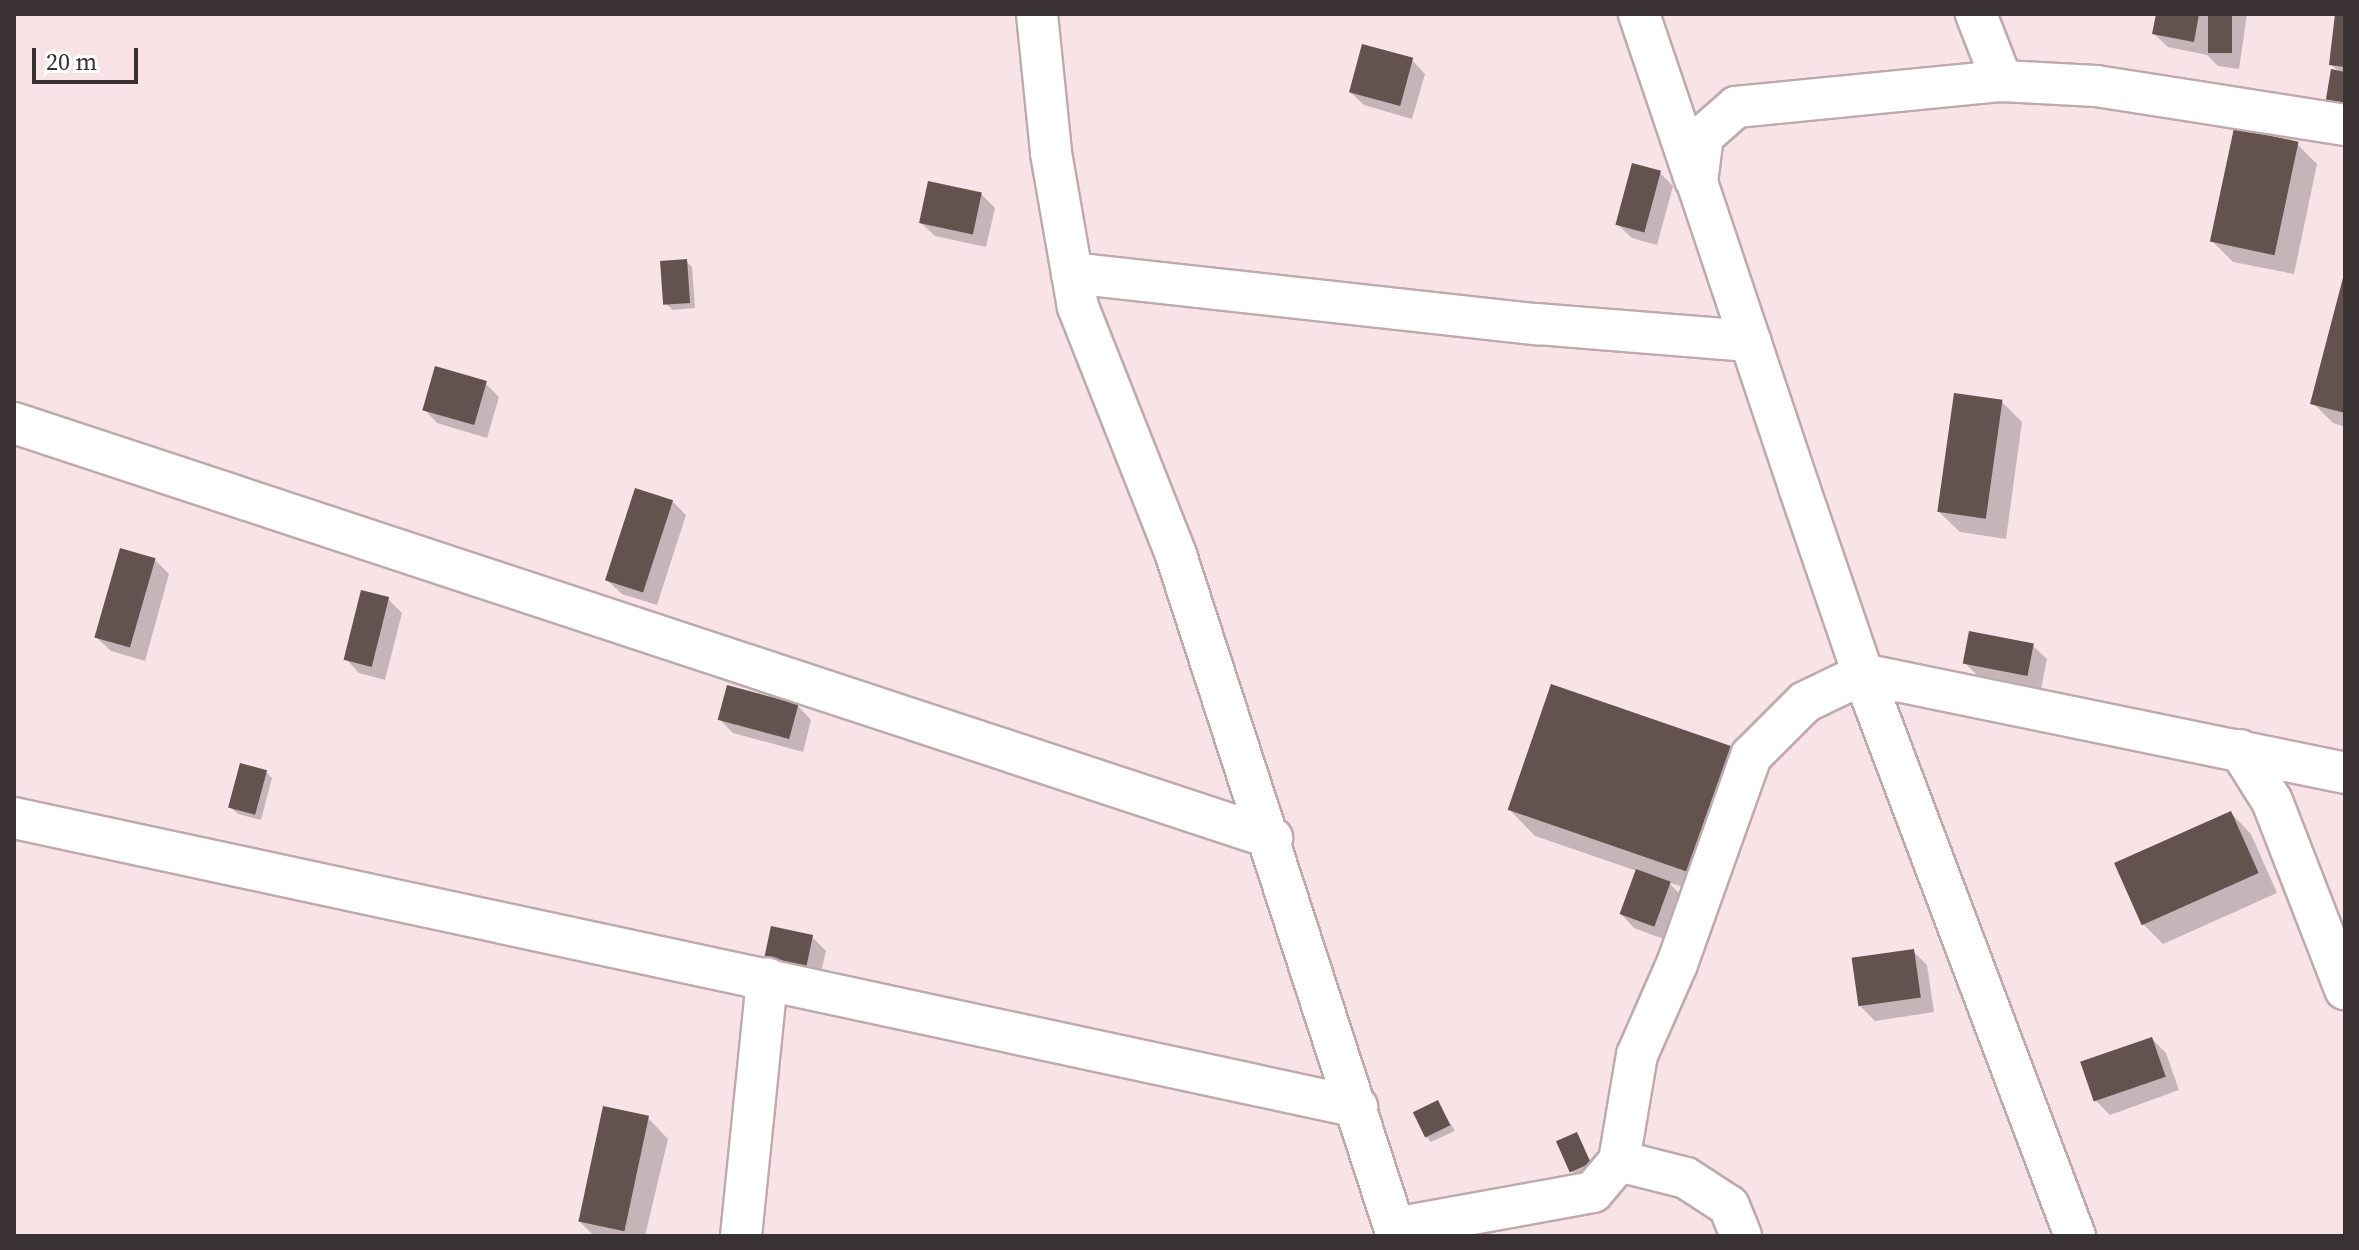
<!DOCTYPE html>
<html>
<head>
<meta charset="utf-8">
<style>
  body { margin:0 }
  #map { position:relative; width:2359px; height:1250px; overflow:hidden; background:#f8e3e6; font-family:"Source Serif 4",serif }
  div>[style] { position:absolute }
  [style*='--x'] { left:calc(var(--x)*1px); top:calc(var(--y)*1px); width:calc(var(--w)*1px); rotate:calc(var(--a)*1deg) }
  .shadow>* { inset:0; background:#0003 }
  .building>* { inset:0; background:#63524e; transform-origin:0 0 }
  .roads { filter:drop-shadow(2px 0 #beaaae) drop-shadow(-2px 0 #beaaae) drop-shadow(0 2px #beaaae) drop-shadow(0 -2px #beaaae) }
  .minor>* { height:40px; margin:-20px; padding:0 20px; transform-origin:20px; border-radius:20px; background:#fff }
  span { translate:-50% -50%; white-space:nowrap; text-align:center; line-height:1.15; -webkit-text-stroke:8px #fff; paint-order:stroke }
  .frame { position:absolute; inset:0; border:16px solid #393132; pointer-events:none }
  .scale { position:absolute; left:32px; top:48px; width:106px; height:36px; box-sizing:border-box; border:4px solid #393132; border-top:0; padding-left:10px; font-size:24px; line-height:28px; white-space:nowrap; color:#393132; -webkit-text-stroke:6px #fff; paint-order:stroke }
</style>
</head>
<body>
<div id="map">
  <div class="shadow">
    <div style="clip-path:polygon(2158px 14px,2247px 14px,2239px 69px,2218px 66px,2207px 55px,2168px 47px,2154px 34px)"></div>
    <div style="clip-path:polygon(2337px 14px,2345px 14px,2345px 124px,2340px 73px,2331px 64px)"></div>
    <div style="clip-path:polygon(1412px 60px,1425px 74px,1412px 119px,1364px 105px,1350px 92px)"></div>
    <div style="clip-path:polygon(2297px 144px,2317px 164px,2294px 274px,2233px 262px,2213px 242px)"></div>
    <div style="clip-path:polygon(1660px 173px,1673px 186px,1657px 245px,1632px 238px,1618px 225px)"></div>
    <div style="clip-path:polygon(981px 194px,995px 208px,986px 247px,935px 236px,921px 223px)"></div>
    <div style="clip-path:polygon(686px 261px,692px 267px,695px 308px,673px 310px,666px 304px)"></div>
    <div style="clip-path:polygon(2345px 278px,2345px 427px,2333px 423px,2313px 403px)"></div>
    <div style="clip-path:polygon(485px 383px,499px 397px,487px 438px,437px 423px,424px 409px)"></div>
    <div style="clip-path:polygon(2002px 402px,2022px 422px,2006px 539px,1960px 532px,1939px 512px)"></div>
    <div style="clip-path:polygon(672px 501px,686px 515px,657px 605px,622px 594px,608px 581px)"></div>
    <div style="clip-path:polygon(155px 560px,169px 574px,145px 661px,111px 651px,97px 638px)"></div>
    <div style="clip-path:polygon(388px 599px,402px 613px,385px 680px,359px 673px,346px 659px)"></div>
    <div style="clip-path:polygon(2033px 646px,2047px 659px,2041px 689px,1978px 676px,1964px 662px)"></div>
    <div style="clip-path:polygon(1552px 686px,1717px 899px,1668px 882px,1683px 897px,1666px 940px,1634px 928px,1621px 914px,1637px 871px,1535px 836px,1509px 809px)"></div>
    <div style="clip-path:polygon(798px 706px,811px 720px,803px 752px,733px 733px,720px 720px)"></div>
    <div style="clip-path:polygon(266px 772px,272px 778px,261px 820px,238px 814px,231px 808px)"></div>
    <div style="clip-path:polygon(2231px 813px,2251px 834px,2277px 893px,2163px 944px,2143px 924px)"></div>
    <div style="clip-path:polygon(812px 937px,826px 951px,817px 990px,778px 982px)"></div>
    <div style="clip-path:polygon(1913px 951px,1927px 965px,1934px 1012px,1875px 1021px,1861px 1007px)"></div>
    <div style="clip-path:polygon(2152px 1039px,2166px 1053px,2179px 1090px,2110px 1115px,2096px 1101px)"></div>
    <div style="clip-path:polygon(1438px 1103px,1455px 1131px,1431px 1142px,1425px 1135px)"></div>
    <div style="clip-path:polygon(648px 1118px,668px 1139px,645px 1236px,594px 1236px,578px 1220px)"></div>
    <div style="clip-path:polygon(1576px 1135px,1595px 1169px,1578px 1178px,1572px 1171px)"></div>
  </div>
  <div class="building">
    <div style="clip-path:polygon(2156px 14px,2199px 14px,2194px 42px,2152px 34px)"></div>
    <div style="left:2208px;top:14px;width:24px;height:39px"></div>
    <div style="clip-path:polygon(2335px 14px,2345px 14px,2345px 67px,2329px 65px)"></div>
    <div style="left:1362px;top:44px;width:53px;height:50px;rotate:15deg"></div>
    <div style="clip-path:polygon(2331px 69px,2345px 72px,2345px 114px,2324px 111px)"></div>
    <div style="left:2234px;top:128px;width:66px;height:116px;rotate:12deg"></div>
    <div style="left:1632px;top:163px;width:30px;height:64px;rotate:15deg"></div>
    <div style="left:928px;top:181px;width:55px;height:43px;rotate:12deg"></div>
    <div style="left:687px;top:259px;width:44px;height:27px;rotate:86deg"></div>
    <div style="clip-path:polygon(2344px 274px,2345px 274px,2345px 413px,2310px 404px)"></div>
    <div style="left:435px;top:366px;width:54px;height:46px;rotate:16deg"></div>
    <div style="left:1954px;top:393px;width:49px;height:120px;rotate:8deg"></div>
    <div style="left:635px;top:488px;width:40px;height:97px;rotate:18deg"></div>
    <div style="left:120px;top:548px;width:37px;height:93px;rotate:16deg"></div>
    <div style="left:361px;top:590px;width:29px;height:72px;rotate:14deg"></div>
    <div style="left:1969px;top:631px;width:66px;height:33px;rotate:11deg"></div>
    <div style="left:1551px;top:684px;width:194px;height:133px;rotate:19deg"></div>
    <div style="left:727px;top:685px;width:74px;height:36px;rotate:15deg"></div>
    <div style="left:240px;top:763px;width:28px;height:46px;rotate:15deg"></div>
    <div style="left:2231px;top:811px;width:68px;height:128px;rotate:66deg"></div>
    <div style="left:1636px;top:869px;width:37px;height:48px;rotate:20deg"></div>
    <div style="left:771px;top:926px;width:43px;height:44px;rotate:12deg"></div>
    <div style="left:1914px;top:949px;width:49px;height:63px;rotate:82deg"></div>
    <div style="left:2152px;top:1037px;width:42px;height:76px;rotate:71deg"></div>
    <div style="left:1438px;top:1100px;width:28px;height:28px;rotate:64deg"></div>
    <div style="left:603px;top:1106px;width:47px;height:118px;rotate:12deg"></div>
    <div style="left:1577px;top:1132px;width:34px;height:23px;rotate:66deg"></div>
  </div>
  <div class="roads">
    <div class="minor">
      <div style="--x:1037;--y:14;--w:140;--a:84.2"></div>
      <div style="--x:1051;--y:153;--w:156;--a:80.1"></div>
      <div style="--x:1078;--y:307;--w:267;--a:68.4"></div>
      <div style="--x:1176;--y:555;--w:716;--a:72.02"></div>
      <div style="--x:1639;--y:14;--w:174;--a:71.3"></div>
      <div style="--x:1976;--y:14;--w:72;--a:68.8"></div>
      <div style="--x:1072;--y:273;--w:468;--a:6.3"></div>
      <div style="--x:1537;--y:324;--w:214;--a:4.6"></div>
      <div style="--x:14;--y:423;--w:1325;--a:18.26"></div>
      <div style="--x:2240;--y:750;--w:60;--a:57.9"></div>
      <div style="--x:2272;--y:801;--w:202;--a:68.8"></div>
      <div style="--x:14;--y:818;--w:1374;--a:12.14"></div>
      <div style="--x:1619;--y:1161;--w:69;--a:14.2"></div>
      <div style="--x:1686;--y:1178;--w:51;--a:33.1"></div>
      <div style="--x:1729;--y:1206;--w:32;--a:68"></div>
      <div style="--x:1395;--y:1228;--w:201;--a:-10.3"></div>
      <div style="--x:1593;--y:1192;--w:40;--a:-50"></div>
      <div style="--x:1619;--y:1161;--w:108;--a:-80.4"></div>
      <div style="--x:1637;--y:1055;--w:99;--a:-66.3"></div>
      <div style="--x:1677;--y:964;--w:221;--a:-70.4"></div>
      <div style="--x:1751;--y:756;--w:76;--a:-45"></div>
      <div style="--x:1805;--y:702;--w:64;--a:-25.8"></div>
      <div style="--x:1863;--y:674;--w:492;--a:11.6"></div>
      <div style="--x:741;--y:1236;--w:259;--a:-84.2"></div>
      <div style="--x:2075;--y:1236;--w:601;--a:-110.67"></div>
      <div style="--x:1863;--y:674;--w:194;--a:-108.9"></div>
      <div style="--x:1800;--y:490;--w:325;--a:-108.5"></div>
      <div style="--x:1697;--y:182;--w:46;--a:-82.6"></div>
      <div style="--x:1703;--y:136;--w:44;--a:-41.3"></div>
      <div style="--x:1736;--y:107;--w:267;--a:-5.6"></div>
      <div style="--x:2002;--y:81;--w:94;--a:3"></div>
      <div style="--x:2096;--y:86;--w:252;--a:8.9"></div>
    </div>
  </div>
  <div class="frame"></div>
  <div class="scale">20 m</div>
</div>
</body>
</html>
